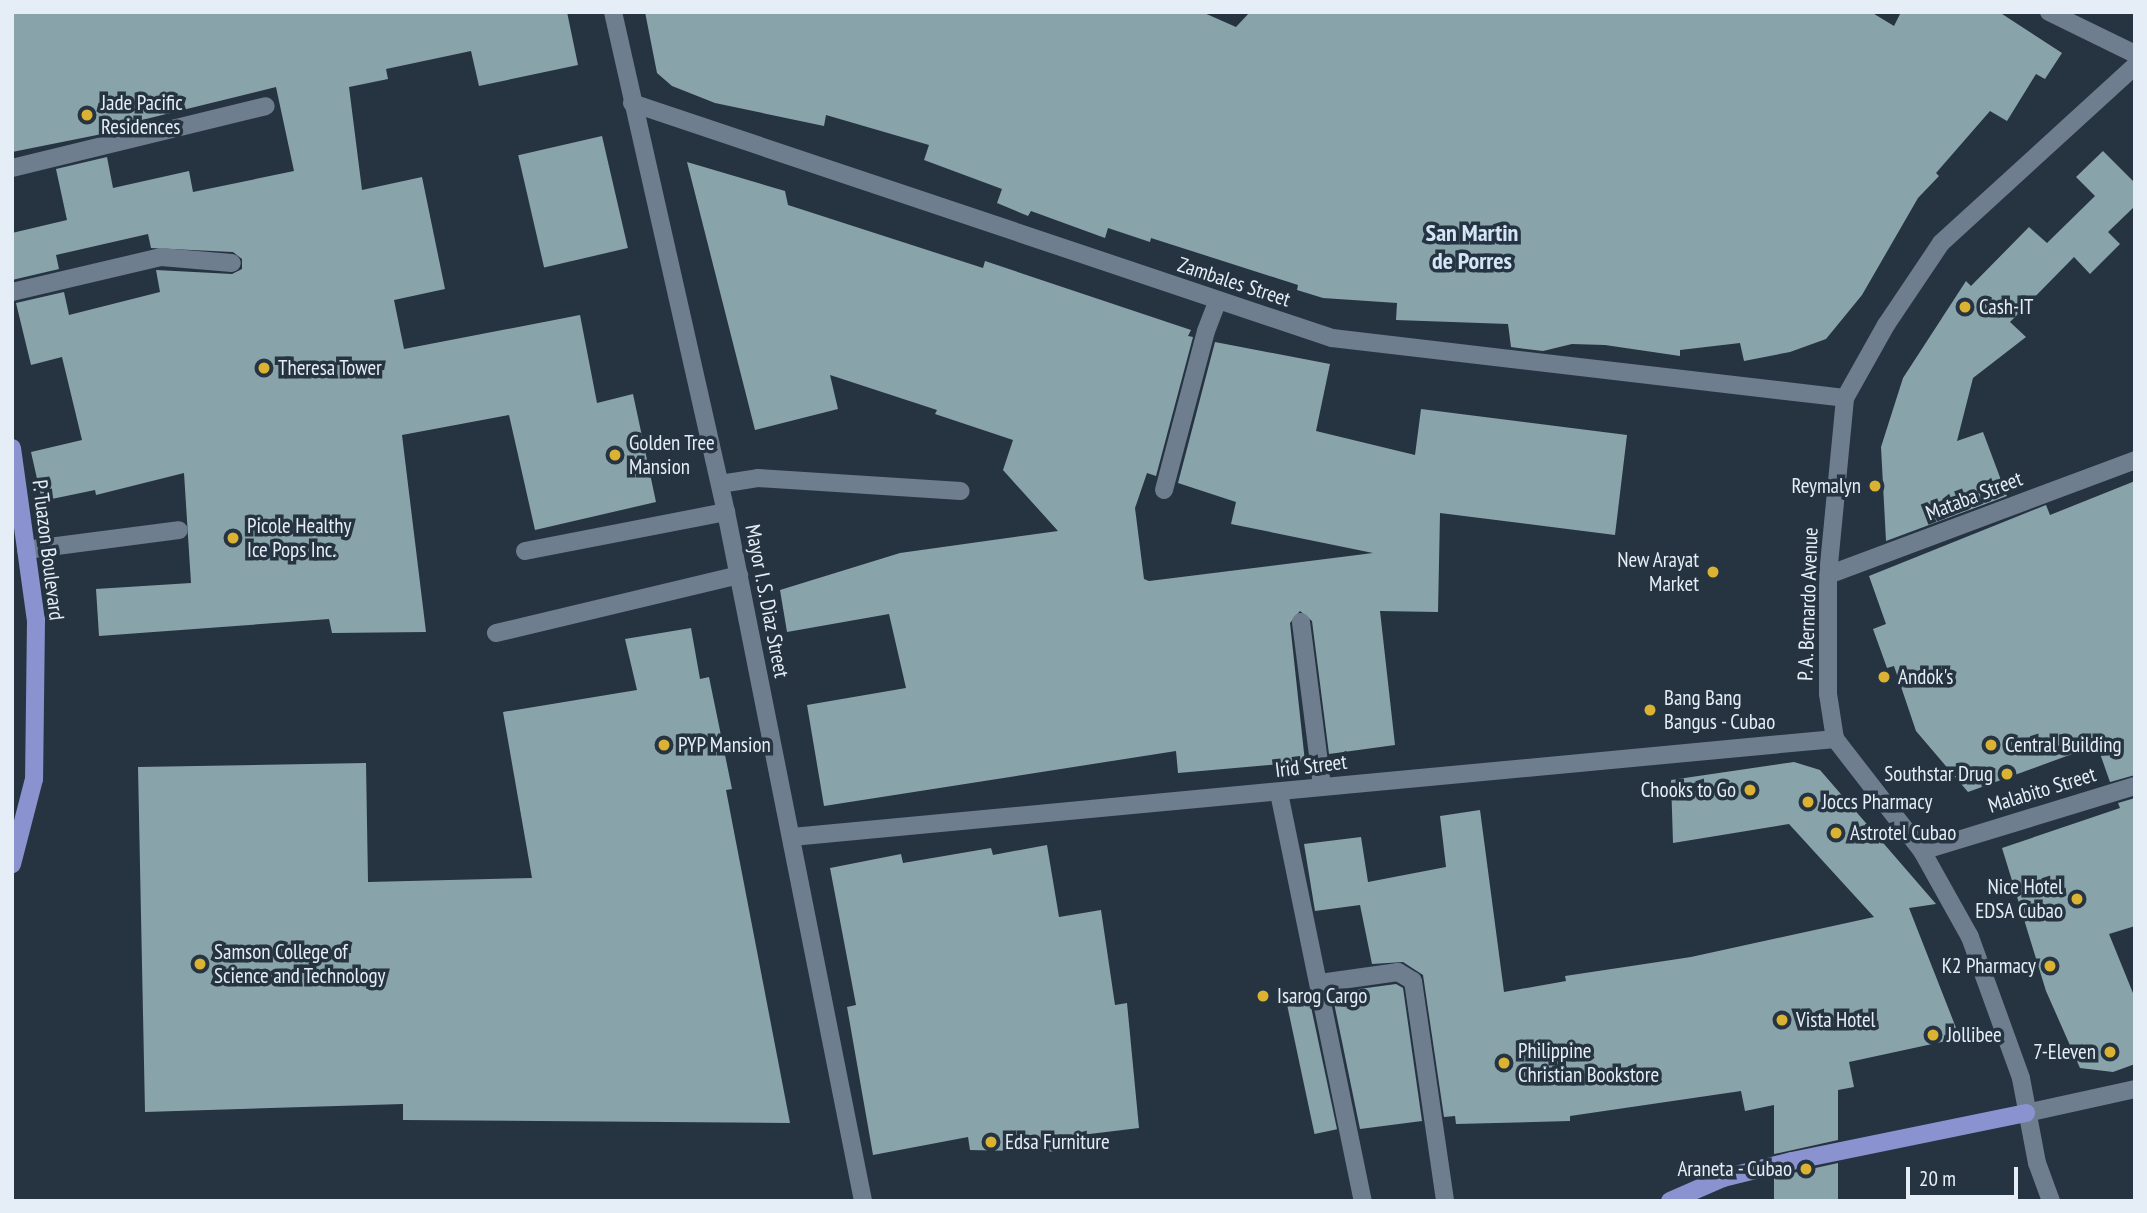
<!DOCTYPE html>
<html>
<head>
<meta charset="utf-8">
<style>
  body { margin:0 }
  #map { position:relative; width:2147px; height:1213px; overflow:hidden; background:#263442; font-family:"PT Sans Narrow",sans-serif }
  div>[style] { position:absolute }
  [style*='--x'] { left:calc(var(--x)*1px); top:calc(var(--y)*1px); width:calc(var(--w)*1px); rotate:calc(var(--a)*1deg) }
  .building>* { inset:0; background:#89a3ab; transform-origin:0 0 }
  .minor>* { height:18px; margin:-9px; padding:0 9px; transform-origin:9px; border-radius:9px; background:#6e7e8e }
  .major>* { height:18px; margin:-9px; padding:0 9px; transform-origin:9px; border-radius:9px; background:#8a93d0 }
  .dots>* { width:19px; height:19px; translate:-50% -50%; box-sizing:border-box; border:4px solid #263442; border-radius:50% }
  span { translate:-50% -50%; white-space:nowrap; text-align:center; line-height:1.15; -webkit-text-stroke:7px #263442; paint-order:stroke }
  .poi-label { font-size:21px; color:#e5eef7 }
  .left { translate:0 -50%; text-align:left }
  .right { translate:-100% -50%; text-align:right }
  .street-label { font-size:21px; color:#e5eef7 }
  .quarter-label { font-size:24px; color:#d4e6f8; font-weight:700 }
  .frame { position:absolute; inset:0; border:14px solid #e5eef7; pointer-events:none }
  .scale { position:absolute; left:1906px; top:1167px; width:112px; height:32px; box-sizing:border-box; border:4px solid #e5eef7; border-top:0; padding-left:9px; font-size:21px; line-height:24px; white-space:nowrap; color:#e5eef7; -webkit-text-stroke:5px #263442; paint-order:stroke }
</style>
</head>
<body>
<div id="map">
  <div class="building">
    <div style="clip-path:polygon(12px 12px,567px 12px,578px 65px,479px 86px,471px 51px,386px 69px,388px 79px,349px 87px,362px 190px,422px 177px,445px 289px,394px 300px,404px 349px,580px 315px,597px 403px,633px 394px,656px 502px,535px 530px,509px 415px,402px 435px,426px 632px,332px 633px,329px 619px,99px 636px,96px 589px,191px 583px,184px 473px,96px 495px,95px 490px,42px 501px,31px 452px,82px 440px,62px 357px,31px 365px,16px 303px,64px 292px,69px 315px,160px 292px,156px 270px,232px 274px,242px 269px,242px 259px,233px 252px,151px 248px,148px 234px,56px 255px,59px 269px,12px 280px,12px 233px,67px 220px,56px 169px,107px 157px,113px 188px,189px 171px,193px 192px,294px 171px,276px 87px,101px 130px,102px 134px,12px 152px)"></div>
    <div style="clip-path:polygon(645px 12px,1202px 12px,1236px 27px,1250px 12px,1871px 12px,1894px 26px,1901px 12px,1999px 12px,2062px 53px,2045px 79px,2036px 74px,2007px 121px,1990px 111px,1936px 173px,1939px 176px,1918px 198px,1862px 295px,1826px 339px,1790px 352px,1744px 361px,1740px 343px,1680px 350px,1680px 356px,1605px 345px,1572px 344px,1543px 351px,1511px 347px,1508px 324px,1396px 320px,1397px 303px,1323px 298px,1297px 290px,1298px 285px,1151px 238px,1150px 242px,1108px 228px,1105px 238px,1031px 211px,1028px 216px,997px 203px,1002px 189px,924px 160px,929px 145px,826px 115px,824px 126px,715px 103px,672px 86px,657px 73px)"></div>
    <div style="left:602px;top:136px;width:115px;height:86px;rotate:77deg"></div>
    <div style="clip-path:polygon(2103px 151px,2135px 183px,2135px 206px,2108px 232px,2120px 244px,2090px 274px,2074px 257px,2010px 322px,2026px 337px,1973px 378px,1957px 441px,1983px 432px,2007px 496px,1886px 541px,1881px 447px,1903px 378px,1966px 281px,1971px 286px,2029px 227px,2047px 243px,2095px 196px,2076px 177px)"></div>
    <div style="clip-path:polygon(687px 162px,785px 191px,788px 205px,983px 268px,985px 261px,1191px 330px,1188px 336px,1193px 337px,1156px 476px,1147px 473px,1135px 508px,1144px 579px,1149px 581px,1373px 553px,1231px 524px,1236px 502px,1178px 483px,1215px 342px,1330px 364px,1316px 431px,1415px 455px,1421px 409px,1627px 435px,1615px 535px,1440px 513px,1438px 612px,1380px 611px,1395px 745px,1329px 754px,1312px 621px,1300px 611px,1290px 623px,1305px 762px,1178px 773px,1176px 751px,824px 806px,807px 705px,906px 688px,889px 614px,787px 632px,780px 590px,900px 553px,1058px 531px,1003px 470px,1013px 440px,935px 414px,937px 410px,830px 375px,838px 409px,755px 430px)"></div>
    <div style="clip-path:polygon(2135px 481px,2135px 775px,2110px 782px,2097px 745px,1968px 792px,1916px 731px,1894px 666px,1887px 668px,1873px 629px,1886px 624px,1869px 576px,2046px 505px,2050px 515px)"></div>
    <div style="clip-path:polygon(691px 628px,700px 679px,709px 677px,732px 789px,726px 790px,790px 1123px,403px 1120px,403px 1104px,145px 1112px,138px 767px,366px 763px,368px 882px,532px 878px,503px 712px,637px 690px,625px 639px)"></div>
    <div style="clip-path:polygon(1794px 762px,1820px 770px,1936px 904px,1909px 908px,1960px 1038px,1849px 1062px,1854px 1087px,1838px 1090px,1838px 1140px,1774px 1154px,1774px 1105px,1745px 1111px,1741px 1091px,1570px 1116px,1570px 1121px,1456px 1124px,1455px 1116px,1444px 1117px,1423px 975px,1403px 962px,1372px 964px,1360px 905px,1315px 911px,1304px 844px,1361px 837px,1368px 882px,1446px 867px,1440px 816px,1480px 810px,1504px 992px,1566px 981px,1565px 976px,1691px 957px,1874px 917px,1789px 824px,1673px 843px,1671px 780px)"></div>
    <div style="clip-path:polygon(2135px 798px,2135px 926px,2109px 934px,2135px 998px,2135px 1064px,2113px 1072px,2080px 1068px,2046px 991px,2002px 848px,2120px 808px,2118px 803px)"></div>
    <div style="clip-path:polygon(1047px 845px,1059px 917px,1101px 910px,1115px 1005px,1127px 1003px,1139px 1128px,1073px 1136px,1075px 1152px,970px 1150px,968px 1137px,873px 1155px,847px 1007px,856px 1005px,830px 868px,901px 854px,903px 863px,991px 848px,993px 855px)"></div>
    <div style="clip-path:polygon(1396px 984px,1403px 988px,1422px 1121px,1360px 1129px,1333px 998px,1337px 992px)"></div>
    <div style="left:1310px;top:1002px;width:130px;height:23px;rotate:78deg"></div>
    <div style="clip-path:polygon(1838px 1163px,1838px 1201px,1774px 1201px,1774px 1177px)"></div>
  </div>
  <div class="minor">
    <div style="--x:613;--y:12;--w:513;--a:77.27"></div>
    <div style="--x:726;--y:512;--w:702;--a:78.75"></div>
    <div style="--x:2049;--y:12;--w:96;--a:26"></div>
    <div style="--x:632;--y:103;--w:738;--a:18.56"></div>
    <div style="--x:1332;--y:338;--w:516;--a:6.67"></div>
    <div style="--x:12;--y:168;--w:261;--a:-13.7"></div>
    <div style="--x:12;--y:292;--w:153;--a:-13.2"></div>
    <div style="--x:161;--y:257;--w:71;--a:4.8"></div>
    <div style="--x:720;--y:484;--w:38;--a:-9"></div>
    <div style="--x:758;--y:478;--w:203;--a:3.7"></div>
    <div style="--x:1164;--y:490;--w:164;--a:-75.2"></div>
    <div style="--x:1206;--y:331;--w:33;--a:-69"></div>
    <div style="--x:26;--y:550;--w:154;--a:-7.4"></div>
    <div style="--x:525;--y:551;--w:205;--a:-11"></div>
    <div style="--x:1828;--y:575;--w:328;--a:-20.5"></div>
    <div style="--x:1301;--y:622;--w:166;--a:82.7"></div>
    <div style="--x:496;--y:633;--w:250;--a:-13.4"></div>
    <div style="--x:1279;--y:793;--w:417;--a:78.4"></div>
    <div style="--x:792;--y:837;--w:1048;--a:-5.37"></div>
    <div style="--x:1922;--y:851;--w:223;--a:-17"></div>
    <div style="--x:1320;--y:983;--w:79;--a:-8"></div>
    <div style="--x:1398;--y:972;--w:17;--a:31"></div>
    <div style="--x:1413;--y:981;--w:222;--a:81.7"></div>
    <div style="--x:2026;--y:1113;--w:112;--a:-12.4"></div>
    <div style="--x:2051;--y:1201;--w:40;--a:-110.2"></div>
    <div style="--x:2037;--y:1163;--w:86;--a:-100.7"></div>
    <div style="--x:2021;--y:1078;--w:150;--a:-109.9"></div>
    <div style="--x:1970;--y:937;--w:98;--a:-119.2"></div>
    <div style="--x:1922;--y:851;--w:142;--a:-127.8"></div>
    <div style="--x:1835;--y:739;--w:46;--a:-98.8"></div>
    <div style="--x:1828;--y:694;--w:119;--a:-90"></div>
    <div style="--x:1828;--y:575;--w:178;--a:-84.5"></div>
    <div style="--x:1845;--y:398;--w:84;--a:-60.7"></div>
    <div style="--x:1886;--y:325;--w:99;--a:-56.1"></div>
    <div style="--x:1941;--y:243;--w:263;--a:-42.4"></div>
  </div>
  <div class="major">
    <div style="--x:12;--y:448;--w:174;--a:82.1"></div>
    <div style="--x:36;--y:620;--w:159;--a:90.7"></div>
    <div style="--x:34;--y:779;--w:88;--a:104.5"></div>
    <div style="--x:1670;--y:1201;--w:58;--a:-23.5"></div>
    <div style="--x:1723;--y:1178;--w:71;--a:-13.8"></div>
    <div style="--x:1792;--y:1161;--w:239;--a:-11.6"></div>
  </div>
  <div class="dots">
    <div style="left:87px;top:115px;background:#dcb233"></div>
    <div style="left:1965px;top:307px;background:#dcb233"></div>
    <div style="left:264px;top:368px;background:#dcb233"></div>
    <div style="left:615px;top:455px;background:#dcb233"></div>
    <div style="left:1875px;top:486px;background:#dcb233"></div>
    <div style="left:233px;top:538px;background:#dcb233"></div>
    <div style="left:1713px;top:572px;background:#dcb233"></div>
    <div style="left:1884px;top:677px;background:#dcb233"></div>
    <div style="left:1650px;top:710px;background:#dcb233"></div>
    <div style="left:664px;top:745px;background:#dcb233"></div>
    <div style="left:1991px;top:745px;background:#dcb233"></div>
    <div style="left:2007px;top:774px;background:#dcb233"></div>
    <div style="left:1750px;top:790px;background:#dcb233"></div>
    <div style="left:1808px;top:802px;background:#dcb233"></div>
    <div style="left:1836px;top:833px;background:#dcb233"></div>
    <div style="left:2077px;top:899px;background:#dcb233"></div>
    <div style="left:200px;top:964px;background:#dcb233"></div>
    <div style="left:2050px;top:966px;background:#dcb233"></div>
    <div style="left:1263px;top:996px;background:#dcb233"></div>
    <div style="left:1782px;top:1020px;background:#dcb233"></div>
    <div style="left:1933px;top:1035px;background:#dcb233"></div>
    <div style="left:2110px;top:1052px;background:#dcb233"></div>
    <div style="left:1504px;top:1063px;background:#dcb233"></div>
    <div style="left:991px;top:1142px;background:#dcb233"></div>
    <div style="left:1806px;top:1169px;background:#dcb233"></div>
  </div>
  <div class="poi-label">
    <span class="left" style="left:101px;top:115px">Jade Pacific<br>Residences</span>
    <span class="left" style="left:1979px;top:307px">Cash-IT</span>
    <span class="left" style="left:278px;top:368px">Theresa Tower</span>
    <span class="left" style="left:629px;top:455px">Golden Tree<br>Mansion</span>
    <span class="right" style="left:1861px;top:486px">Reymalyn</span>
    <span class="left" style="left:247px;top:538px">Picole Healthy<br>Ice Pops Inc.</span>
    <span class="right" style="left:1699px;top:572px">New Arayat<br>Market</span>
    <span class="left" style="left:1898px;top:677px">Andok's</span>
    <span class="left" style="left:1664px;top:710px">Bang Bang<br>Bangus - Cubao</span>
    <span class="left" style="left:678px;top:745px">PYP Mansion</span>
    <span class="left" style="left:2005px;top:745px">Central Building</span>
    <span class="right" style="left:1993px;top:774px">Southstar Drug</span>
    <span class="right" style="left:1736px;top:790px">Chooks to Go</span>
    <span class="left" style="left:1822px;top:802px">Joccs Pharmacy</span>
    <span class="left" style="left:1850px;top:833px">Astrotel Cubao</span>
    <span class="right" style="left:2063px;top:899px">Nice Hotel<br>EDSA Cubao</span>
    <span class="left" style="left:214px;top:964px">Samson College of<br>Science and Technology</span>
    <span class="right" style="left:2036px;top:966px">K2 Pharmacy</span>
    <span class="left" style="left:1277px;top:996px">Isarog Cargo</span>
    <span class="left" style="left:1796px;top:1020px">Vista Hotel</span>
    <span class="left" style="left:1947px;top:1035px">Jollibee</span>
    <span class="left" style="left:1518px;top:1063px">Philippine<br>Christian Bookstore</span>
    <span class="right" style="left:2096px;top:1052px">7-Eleven</span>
    <span class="left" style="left:1005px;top:1142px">Edsa Furniture</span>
    <span class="right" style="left:1792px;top:1169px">Araneta - Cubao</span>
  </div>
  <div class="street-label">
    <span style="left:1234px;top:282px;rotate:18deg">Zambales Street</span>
    <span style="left:1974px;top:496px;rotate:-21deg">Mataba Street</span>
    <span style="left:48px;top:550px;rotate:83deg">P. Tuazon Boulevard</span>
    <span style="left:767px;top:601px;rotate:79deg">Mayor I. S. Diaz Street</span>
    <span style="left:1808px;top:604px;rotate:-88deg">P. A. Bernardo Avenue</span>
    <span style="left:1311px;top:766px;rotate:-7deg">Irid Street</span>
    <span style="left:2042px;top:790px;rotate:-17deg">Malabito Street</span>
  </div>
  <div class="quarter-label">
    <span style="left:1472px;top:247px">San Martin<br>de Porres</span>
  </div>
  <div class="frame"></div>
  <div class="scale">20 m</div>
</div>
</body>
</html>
